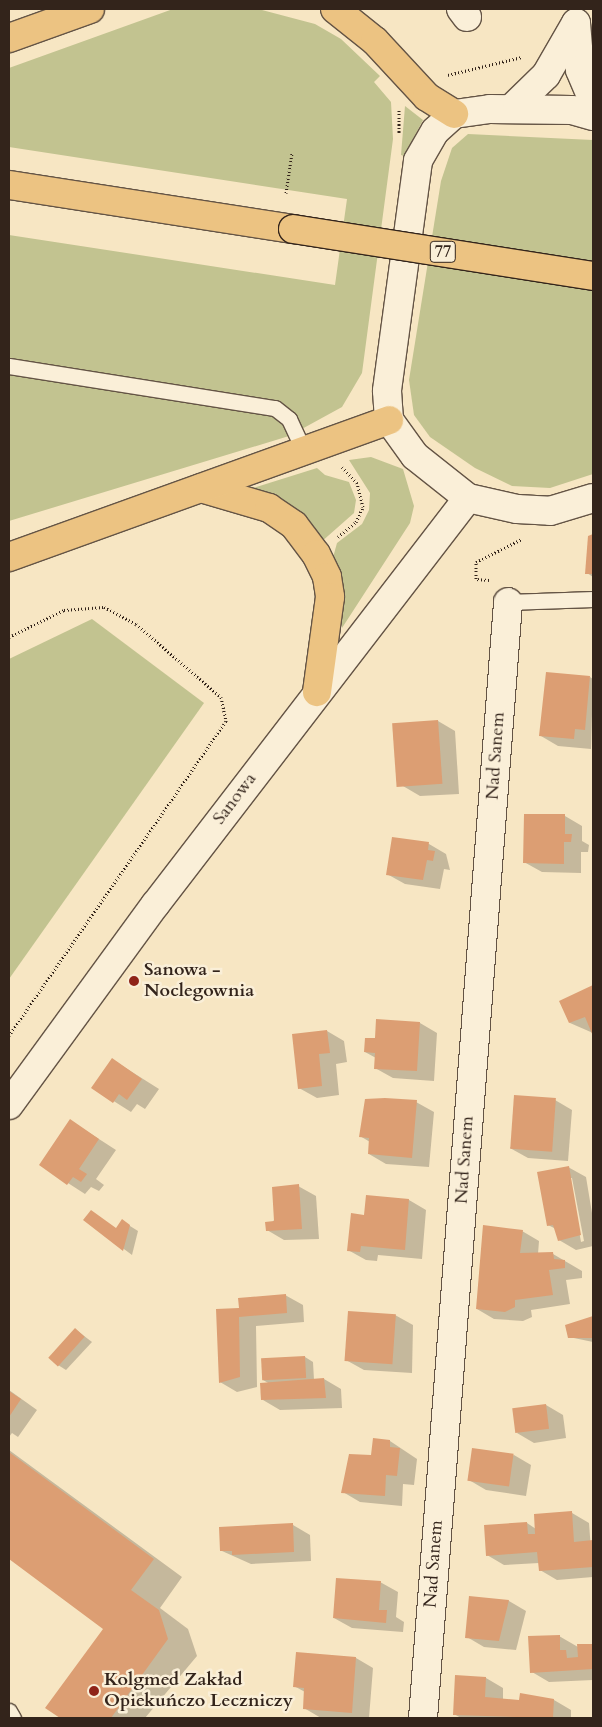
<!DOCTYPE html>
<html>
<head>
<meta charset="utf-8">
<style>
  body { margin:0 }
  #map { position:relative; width:602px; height:1727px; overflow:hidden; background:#f7e6c3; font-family:Cardo,serif }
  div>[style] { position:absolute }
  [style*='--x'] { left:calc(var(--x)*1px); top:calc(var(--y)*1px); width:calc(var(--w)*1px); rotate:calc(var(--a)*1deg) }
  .green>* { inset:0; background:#c2c390 }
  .shadow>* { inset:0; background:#0003 }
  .building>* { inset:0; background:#dc9e73; transform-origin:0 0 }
  .path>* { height:3px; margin-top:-1.5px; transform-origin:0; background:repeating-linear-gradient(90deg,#33241b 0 1px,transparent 0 3.5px) }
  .roads { filter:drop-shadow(1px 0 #645445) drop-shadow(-1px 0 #645445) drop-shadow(0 1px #645445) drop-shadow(0 -1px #645445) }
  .service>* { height:15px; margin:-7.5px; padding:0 7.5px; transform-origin:7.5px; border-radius:7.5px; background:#faefd8 }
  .minor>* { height:28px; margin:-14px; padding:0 14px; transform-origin:14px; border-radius:14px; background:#faefd8 }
  .secondary>* { height:28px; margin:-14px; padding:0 14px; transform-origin:14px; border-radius:14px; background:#faefd8 }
  .primary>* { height:28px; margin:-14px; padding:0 14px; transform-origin:14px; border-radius:14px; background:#ecc382 }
  .bridges { filter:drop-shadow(1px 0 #33241b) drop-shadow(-1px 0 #33241b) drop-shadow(0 1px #33241b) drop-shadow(0 -1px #33241b) }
  .primary-bridge>* { height:28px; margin:-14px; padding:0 14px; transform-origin:14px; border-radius:14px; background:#ecc382 }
  .dots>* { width:14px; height:14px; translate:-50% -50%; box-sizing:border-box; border:2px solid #faefd8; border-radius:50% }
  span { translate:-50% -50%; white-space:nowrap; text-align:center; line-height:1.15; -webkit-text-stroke:5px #faefd8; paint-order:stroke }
  .shield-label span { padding:1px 4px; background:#faefd8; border:1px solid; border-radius:4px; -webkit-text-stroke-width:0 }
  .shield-label { font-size:16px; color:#33241b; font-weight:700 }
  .street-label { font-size:18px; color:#33241b }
  .poi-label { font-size:18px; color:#33241b; font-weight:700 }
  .left { translate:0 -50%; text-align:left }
  .frame { position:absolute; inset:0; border:10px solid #33241b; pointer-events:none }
</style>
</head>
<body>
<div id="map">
  <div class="green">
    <div style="clip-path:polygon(173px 9px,262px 10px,315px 24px,341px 39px,380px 76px,374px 82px,391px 102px,393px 139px,362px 373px,342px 407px,289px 436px,9px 521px,9px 235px,335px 285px,347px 199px,9px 147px,9px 68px)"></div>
    <div style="clip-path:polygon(405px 106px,423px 120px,404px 156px,401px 155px)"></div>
    <div style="clip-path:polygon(468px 134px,593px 140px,593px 474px,550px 488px,512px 486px,475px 468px,430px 437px,414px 415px,409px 380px,441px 181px,452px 148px)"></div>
    <div style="clip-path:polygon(371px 457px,403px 469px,414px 506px,410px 523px,342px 628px,342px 595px,332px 561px,337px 543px,362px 524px,369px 510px,370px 493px,349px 460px)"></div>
    <div style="clip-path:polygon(317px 468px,325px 475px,349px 482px,356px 500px,354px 513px,320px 543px,250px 489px)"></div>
    <div style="clip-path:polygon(92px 619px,204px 703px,9px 979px,9px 659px)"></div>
  </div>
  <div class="shadow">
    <div style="clip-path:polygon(593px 536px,593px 577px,587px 573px,589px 537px)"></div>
    <div style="clip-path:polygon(590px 677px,593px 679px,591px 749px,558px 746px,541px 736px)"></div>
    <div style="clip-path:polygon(438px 721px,455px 731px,459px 794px,420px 796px,403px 786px,393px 724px)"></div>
    <div style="clip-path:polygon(565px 816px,582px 826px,582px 841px,589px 845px,588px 852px,581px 852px,581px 873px,542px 872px,524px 862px)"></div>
    <div style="clip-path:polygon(393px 838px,429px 844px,446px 854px,450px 870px,444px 869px,440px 889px,405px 884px,387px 874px)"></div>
    <div style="clip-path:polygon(593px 987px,593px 1033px,570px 1023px,561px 1001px)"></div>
    <div style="clip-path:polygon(420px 1023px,437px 1033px,434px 1081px,393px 1078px,375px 1068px,376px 1058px,365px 1052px,376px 1040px)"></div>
    <div style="clip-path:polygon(327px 1031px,344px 1041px,347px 1062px,336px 1064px,339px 1095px,317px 1098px,299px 1088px)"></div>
    <div style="clip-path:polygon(113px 1060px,159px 1089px,145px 1109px,137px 1104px,131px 1112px,93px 1088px)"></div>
    <div style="clip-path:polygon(555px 1100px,572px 1110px,568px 1161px,528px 1158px,510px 1148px)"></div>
    <div style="clip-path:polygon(416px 1102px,434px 1112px,429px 1167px,386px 1164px,369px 1154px,370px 1142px,360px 1136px)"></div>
    <div style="clip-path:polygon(71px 1121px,116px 1150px,96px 1179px,104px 1185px,99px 1191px,91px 1187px,85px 1194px,40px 1165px)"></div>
    <div style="clip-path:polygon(evenodd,568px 1167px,586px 1177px,593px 1219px,593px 1246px,576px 1250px,559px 1240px,556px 1229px,548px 1225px,568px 1167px,570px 1178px,572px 1178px,584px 1241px,581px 1242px,570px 1178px)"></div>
    <div style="clip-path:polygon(298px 1186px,316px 1196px,319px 1239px,284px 1240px,267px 1230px)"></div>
    <div style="clip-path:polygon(367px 1196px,409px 1200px,426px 1210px,422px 1259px,378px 1255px,377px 1261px,366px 1260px,348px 1250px,365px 1216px)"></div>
    <div style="clip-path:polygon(85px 1220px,117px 1229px,122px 1221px,138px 1231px,132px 1255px)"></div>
    <div style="clip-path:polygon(522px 1231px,539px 1241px,538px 1254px,553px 1254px,582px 1271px,582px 1278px,566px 1280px,570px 1304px,531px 1310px,532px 1317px,523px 1321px,494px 1319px,477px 1309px)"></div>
    <div style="clip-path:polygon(285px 1295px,303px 1305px,304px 1322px,256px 1326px,257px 1387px,237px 1392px,220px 1382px,240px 1309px)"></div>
    <div style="clip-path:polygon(395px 1315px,413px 1325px,412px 1373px,364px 1370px,346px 1360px)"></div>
    <div style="clip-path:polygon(593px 1317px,593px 1342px,569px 1337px,567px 1326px)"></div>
    <div style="clip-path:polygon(75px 1329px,92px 1342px,66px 1370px,58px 1365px)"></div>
    <div style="clip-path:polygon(305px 1357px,313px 1362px,314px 1380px,324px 1379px,341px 1389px,342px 1408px,280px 1410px,263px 1400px,270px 1384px,263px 1380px)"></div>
    <div style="clip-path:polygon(9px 1390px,37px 1410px,18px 1437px,12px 1433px,9px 1437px)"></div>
    <div style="clip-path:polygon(546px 1405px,563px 1415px,566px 1438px,534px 1443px,517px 1433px)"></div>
    <div style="clip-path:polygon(390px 1441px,417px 1459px,414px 1485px,403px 1484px,402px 1506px,360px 1502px,343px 1492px)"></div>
    <div style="clip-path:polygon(9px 1450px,182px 1577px,160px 1608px,188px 1629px,197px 1656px,145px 1718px,62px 1718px,47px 1708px,105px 1628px,9px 1557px)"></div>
    <div style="clip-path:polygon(514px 1455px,531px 1465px,526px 1496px,486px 1490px,469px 1480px)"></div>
    <div style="clip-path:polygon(572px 1513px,589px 1523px,593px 1577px,557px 1580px,540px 1570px,539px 1563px,504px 1565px,487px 1555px,527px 1523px,536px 1529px)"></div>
    <div style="clip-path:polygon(293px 1525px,310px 1535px,311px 1561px,251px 1564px,222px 1551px)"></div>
    <div style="clip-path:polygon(380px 1582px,398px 1592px,396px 1617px,404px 1622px,403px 1632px,352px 1628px,334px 1618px)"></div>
    <div style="clip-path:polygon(470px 1598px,509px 1601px,526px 1611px,516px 1650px,484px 1647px,467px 1637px)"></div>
    <div style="clip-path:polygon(559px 1636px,578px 1647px,593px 1645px,593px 1680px,549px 1682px,532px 1672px)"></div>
    <div style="clip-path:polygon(356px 1658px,373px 1668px,369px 1718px,321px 1718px,304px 1708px,305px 1692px,294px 1686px)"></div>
    <div style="clip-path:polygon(456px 1676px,486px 1678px,503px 1688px,503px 1700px,554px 1700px,571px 1710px,571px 1718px,461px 1718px,454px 1714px)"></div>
  </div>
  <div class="building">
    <div style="clip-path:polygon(593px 534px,593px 574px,585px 574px,588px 536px)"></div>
    <div style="clip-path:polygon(546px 672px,590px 676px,585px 730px,575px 729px,574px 739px,539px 736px)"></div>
    <div style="left:438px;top:720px;width:64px;height:46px;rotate:86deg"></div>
    <div style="clip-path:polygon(524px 814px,565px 814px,565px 834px,572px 834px,571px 842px,564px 842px,564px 864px,523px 863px)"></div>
    <div style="clip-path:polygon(392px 837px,429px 842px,428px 850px,435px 851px,433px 861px,427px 860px,423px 880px,386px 875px)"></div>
    <div style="clip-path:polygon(593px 985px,593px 1036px,585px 1017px,569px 1023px,559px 1001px)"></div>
    <div style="clip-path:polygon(376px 1019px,420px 1022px,417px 1071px,374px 1069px,375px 1053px,364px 1052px,365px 1038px,375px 1038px)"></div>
    <div style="clip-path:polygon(327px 1030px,330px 1053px,319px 1054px,322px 1086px,298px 1089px,292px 1034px)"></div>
    <div style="clip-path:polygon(112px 1058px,142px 1079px,127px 1100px,119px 1094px,113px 1103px,91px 1088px)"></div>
    <div style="left:514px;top:1095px;width:42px;height:54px;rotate:4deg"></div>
    <div style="clip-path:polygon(385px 1098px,417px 1100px,412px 1158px,368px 1154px,369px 1138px,359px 1137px,365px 1099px)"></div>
    <div style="clip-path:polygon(70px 1119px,99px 1139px,79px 1169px,87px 1174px,81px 1182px,73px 1177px,67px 1185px,39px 1165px)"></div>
    <div style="clip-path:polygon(569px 1166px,581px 1235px,558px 1241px,553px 1225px,547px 1226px,537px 1172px)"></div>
    <div style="clip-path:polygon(299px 1184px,302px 1229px,266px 1231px,265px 1222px,274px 1221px,272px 1187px)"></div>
    <div style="clip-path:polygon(366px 1195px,409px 1199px,405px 1250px,361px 1246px,360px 1252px,347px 1251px,351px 1213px,364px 1215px)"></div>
    <div style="clip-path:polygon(91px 1210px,116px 1228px,122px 1219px,130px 1225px,123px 1251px,83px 1220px)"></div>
    <div style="clip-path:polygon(483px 1225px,523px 1230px,520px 1253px,553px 1252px,554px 1259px,565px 1260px,565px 1268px,549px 1270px,553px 1295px,515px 1300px,515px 1307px,505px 1312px,476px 1309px)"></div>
    <div style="clip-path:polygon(286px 1294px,287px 1313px,239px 1317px,240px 1377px,219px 1383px,216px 1309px,239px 1308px,238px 1298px)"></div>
    <div style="left:348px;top:1311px;width:48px;height:50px;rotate:4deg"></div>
    <div style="clip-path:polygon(593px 1316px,593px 1338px,568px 1338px,565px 1325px)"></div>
    <div style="left:75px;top:1328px;width:13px;height:40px;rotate:42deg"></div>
    <div style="left:305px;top:1356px;width:22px;height:44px;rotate:87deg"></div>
    <div style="clip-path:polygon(324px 1378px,326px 1398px,261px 1400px,260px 1383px)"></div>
    <div style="clip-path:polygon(9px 1391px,21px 1399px,9px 1417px)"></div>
    <div style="left:546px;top:1404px;width:25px;height:34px;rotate:83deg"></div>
    <div style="clip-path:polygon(373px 1438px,390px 1440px,390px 1447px,400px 1448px,397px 1476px,386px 1475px,385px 1496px,341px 1493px,349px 1454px,371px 1455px)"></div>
    <div style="left:472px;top:1448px;width:42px;height:33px;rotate:8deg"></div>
    <div style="clip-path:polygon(9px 1452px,154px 1559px,131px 1590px,159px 1610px,168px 1639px,111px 1718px,60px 1718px,45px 1708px,103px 1629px,9px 1559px)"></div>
    <div style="clip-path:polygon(572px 1511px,574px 1542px,593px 1540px,593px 1567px,539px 1571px,537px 1552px,486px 1556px,484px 1525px,527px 1522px,528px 1534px,535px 1534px,534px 1514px)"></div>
    <div style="clip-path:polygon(293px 1523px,294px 1552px,232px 1555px,232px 1551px,220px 1551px,219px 1527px)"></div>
    <div style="clip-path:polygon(336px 1578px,381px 1581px,379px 1610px,387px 1610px,386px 1623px,333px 1618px)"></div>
    <div style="clip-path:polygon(469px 1596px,509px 1600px,499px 1641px,465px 1638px)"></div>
    <div style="clip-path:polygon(560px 1635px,560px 1650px,566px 1650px,567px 1658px,578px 1657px,577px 1644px,593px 1644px,593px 1669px,530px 1673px,528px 1636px)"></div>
    <div style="clip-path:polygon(296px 1652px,356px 1657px,352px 1713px,303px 1709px,304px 1688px,293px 1687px)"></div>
    <div style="clip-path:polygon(455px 1675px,486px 1677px,485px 1697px,519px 1700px,520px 1693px,554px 1699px,553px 1718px,453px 1715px)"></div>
  </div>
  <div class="path">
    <div style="--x:448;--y:75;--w:76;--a:-13.7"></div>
    <div style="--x:399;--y:110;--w:23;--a:90"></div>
    <div style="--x:286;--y:193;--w:40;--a:-81.5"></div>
    <div style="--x:338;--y:537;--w:23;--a:-40"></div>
    <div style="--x:356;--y:522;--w:17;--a:-65"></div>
    <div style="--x:363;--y:507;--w:25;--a:-104"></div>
    <div style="--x:357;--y:483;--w:22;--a:-133"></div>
    <div style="--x:489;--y:580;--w:13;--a:-176"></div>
    <div style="--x:476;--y:579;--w:17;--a:-90"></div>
    <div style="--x:476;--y:562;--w:51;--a:-26.6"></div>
    <div style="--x:9;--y:637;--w:61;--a:-26.1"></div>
    <div style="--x:64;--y:610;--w:40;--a:-4.3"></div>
    <div style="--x:104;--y:607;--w:36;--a:28"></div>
    <div style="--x:136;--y:624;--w:112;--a:40.7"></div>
    <div style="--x:221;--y:697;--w:25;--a:78"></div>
    <div style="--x:226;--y:721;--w:382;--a:124.6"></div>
  </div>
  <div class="roads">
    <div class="service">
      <div style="--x:9;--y:366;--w:269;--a:9"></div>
      <div style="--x:275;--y:408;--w:18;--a:38"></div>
      <div style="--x:289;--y:419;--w:35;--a:65"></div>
      <div style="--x:508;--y:602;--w:85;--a:-2"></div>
      <div style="--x:9;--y:1711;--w:8;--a:60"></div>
    </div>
    <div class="minor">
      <div style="--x:461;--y:9;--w:10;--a:53"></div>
      <div style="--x:423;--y:1718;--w:1119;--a:-85.64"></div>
    </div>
    <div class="secondary">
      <div style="--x:576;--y:23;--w:47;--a:85.1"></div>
      <div style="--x:580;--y:70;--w:33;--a:67"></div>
      <div style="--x:511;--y:109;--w:49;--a:-44.2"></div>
      <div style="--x:546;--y:75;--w:60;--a:-60"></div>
      <div style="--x:593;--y:116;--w:22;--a:-164"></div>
      <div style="--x:572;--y:110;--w:82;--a:-179.3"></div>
      <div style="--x:490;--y:109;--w:36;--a:172"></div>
      <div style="--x:454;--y:114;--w:25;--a:138"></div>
      <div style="--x:435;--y:131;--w:34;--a:120"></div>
      <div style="--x:418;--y:161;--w:232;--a:97.7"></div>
      <div style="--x:387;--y:391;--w:29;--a:86"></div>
      <div style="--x:389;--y:420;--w:44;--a:54.2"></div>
      <div style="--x:415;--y:456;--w:68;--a:38.4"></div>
      <div style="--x:468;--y:498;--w:50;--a:12.7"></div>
      <div style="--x:517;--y:509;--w:33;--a:3"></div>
      <div style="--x:550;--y:511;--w:45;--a:-16.8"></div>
      <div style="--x:9;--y:1105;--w:248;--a:-53.9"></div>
      <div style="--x:155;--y:905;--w:513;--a:-52.44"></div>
    </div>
    <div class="primary">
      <div style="--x:335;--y:9;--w:51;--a:38.7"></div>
      <div style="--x:375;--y:41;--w:76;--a:47.1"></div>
      <div style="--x:427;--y:97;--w:32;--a:32"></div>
      <div style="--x:9;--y:38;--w:86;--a:-19.7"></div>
      <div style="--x:9;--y:185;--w:287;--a:8.8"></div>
      <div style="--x:201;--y:488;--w:71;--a:16.4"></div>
      <div style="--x:269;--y:508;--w:30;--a:34"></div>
      <div style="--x:294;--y:525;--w:36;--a:53"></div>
      <div style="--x:316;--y:554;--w:25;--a:64"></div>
      <div style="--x:327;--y:577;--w:20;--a:81"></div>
      <div style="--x:330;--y:597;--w:96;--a:97.8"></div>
      <div style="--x:9;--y:557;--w:404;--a:-19.8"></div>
    </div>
  </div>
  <div class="bridges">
    <div class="primary-bridge">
      <div style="--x:293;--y:229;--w:304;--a:8.9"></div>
    </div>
  </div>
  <div class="dots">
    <div style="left:134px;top:981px;background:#8f2418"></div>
    <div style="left:94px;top:1691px;background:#8f2418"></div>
  </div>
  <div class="shield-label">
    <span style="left:443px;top:252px">77</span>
  </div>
  <div class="street-label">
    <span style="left:496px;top:756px;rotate:-86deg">Nad Sanem</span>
    <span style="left:235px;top:799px;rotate:-53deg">Sanowa</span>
    <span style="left:465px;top:1160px;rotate:-86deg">Nad Sanem</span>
    <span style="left:434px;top:1564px;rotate:-86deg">Nad Sanem</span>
  </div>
  <div class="poi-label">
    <span class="left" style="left:144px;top:981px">Sanowa -<br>Noclegownia</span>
    <span class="left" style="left:104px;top:1691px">Kolgmed Zakład<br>Opiekuńczo Leczniczy</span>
  </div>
  <div class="frame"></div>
</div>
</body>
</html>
